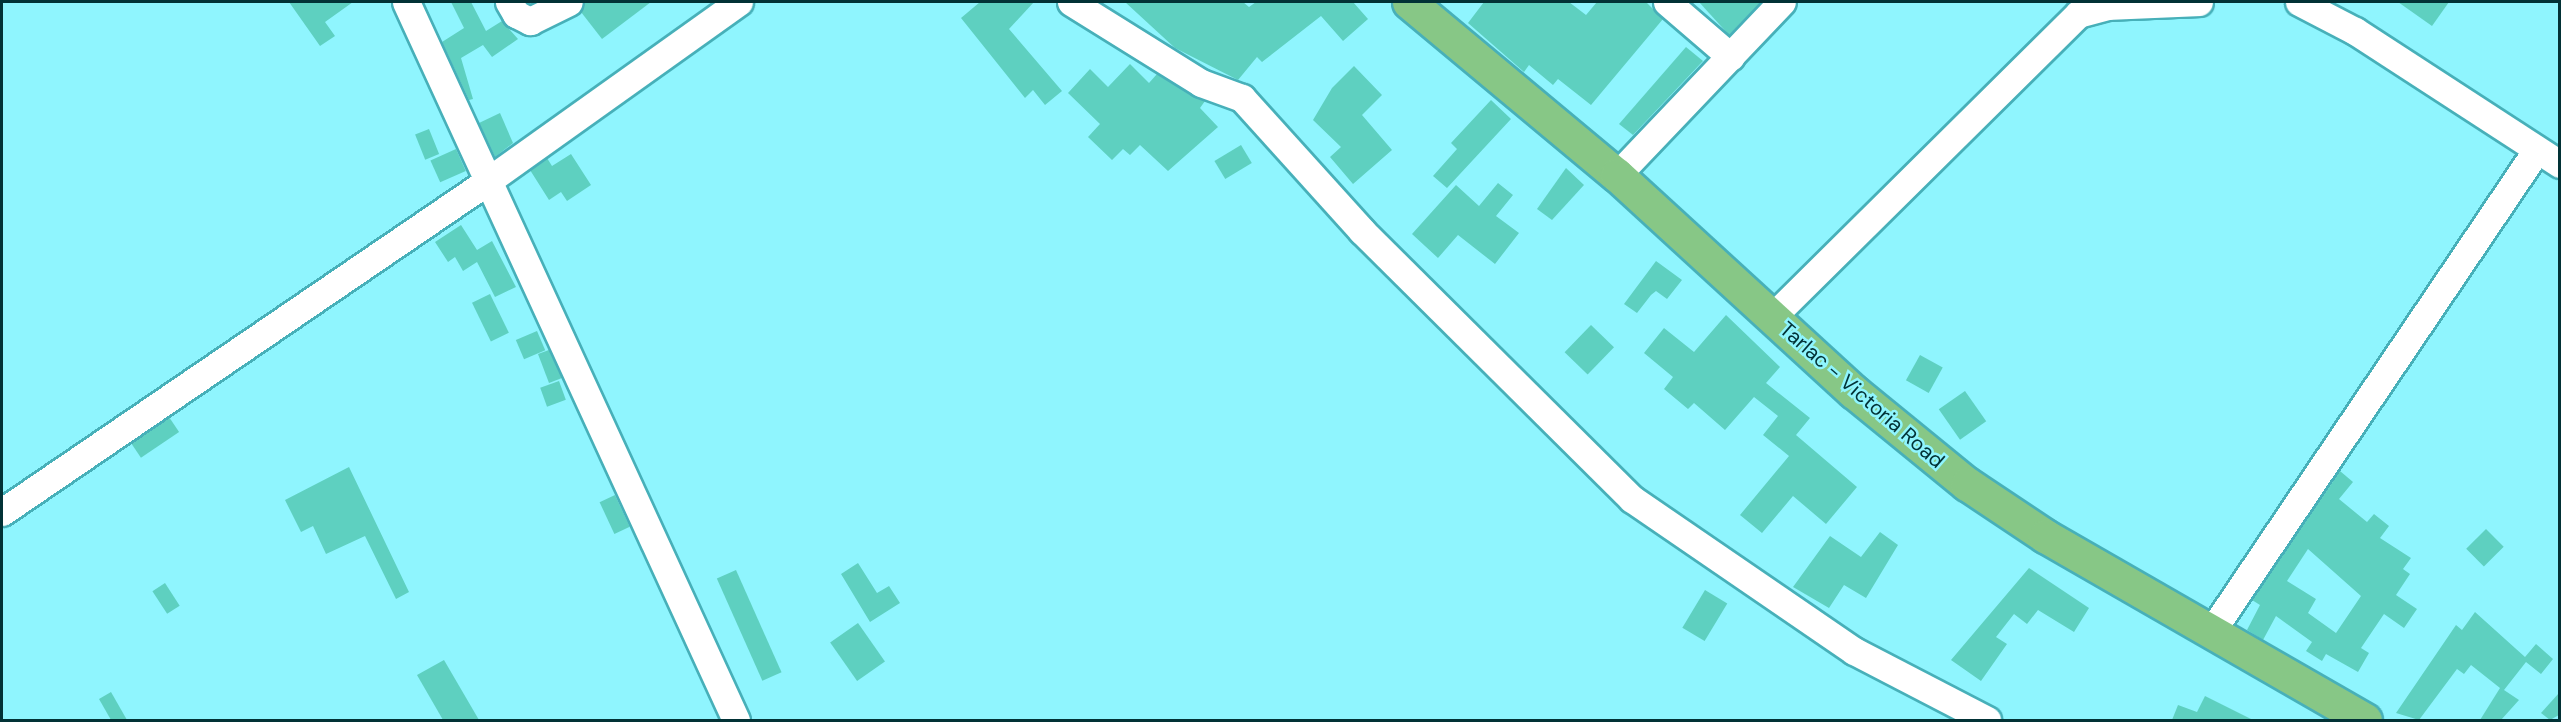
<!DOCTYPE html>
<html>
<head>
<meta charset="utf-8">
<style>
  body { margin:0 }
  #map { position:relative; width:2561px; height:722px; overflow:hidden; background:#8ff5fe; font-family:"DM Sans",sans-serif }
  div>[style] { position:absolute }
  [style*='--x'] { left:calc(var(--x)*1px); top:calc(var(--y)*1px); width:calc(var(--w)*1px); rotate:calc(var(--a)*1deg) }
  .building>* { inset:0; background:#5ed0c0; transform-origin:0 0 }
  .roads { filter:drop-shadow(2px 0 #47b0b9) drop-shadow(-2px 0 #47b0b9) drop-shadow(0 2px #47b0b9) drop-shadow(0 -2px #47b0b9) }
  .minor>* { height:27px; margin:-13.5px; padding:0 13.5px; transform-origin:13.5px; border-radius:13.5px; background:#fff }
  .major>* { height:33px; margin:-16.5px; padding:0 16.5px; transform-origin:16.5px; border-radius:16.5px; background:#87c786 }
  span { translate:-50% -50%; white-space:nowrap; text-align:center; line-height:1.15; -webkit-text-stroke:5px #8ff5fe; paint-order:stroke }
  .street-label { font-size:21px; color:#023236 }
  .frame { position:absolute; inset:0; border:3px solid #023236; pointer-events:none }
</style>
</head>
<body>
<div id="map">
  <div class="building">
    <div style="clip-path:polygon(289px 2px,353px 2px,325px 22px,335px 36px,320px 46px)"></div>
    <div style="clip-path:polygon(451px 2px,471px 2px,486px 31px,502px 21px,518px 39px,492px 57px,483px 45px,461px 58px,473px 99px,469px 100px,442px 42px,464px 28px)"></div>
    <div style="clip-path:polygon(584px 2px,651px 2px,602px 39px,581px 12px)"></div>
    <div style="clip-path:polygon(980px 2px,1034px 2px,1009px 29px,1062px 91px,1045px 105px,1033px 90px,1025px 98px,961px 18px)"></div>
    <div style="clip-path:polygon(1125px 2px,1243px 2px,1249px 7px,1256px 2px,1353px 2px,1368px 19px,1343px 41px,1321px 16px,1262px 62px,1257px 57px,1238px 80px,1175px 48px)"></div>
    <div style="clip-path:polygon(1484px 2px,1569px 2px,1586px 15px,1597px 2px,1646px 2px,1663px 19px,1591px 105px,1558px 79px,1553px 85px,1529px 65px,1524px 72px,1468px 23px)"></div>
    <div style="clip-path:polygon(1699px 2px,1761px 2px,1729px 35px)"></div>
    <div style="clip-path:polygon(2398px 2px,2449px 2px,2432px 26px)"></div>
    <div style="clip-path:polygon(1686px 47px,1703px 61px,1633px 135px,1619px 124px)"></div>
    <div style="clip-path:polygon(1130px 64px,1149px 83px,1157px 74px,1205px 101px,1200px 108px,1218px 127px,1168px 171px,1140px 145px,1130px 155px,1123px 149px,1112px 160px,1088px 137px,1100px 124px,1068px 93px,1090px 69px,1108px 87px)"></div>
    <div style="clip-path:polygon(1354px 66px,1382px 95px,1362px 115px,1392px 150px,1353px 184px,1330px 157px,1341px 147px,1313px 120px,1332px 88px)"></div>
    <div style="clip-path:polygon(1491px 100px,1511px 119px,1447px 188px,1433px 176px,1457px 149px,1451px 143px)"></div>
    <div style="clip-path:polygon(500px 113px,513px 143px,495px 157px,479px 123px)"></div>
    <div style="left:429px;top:129px;width:27px;height:15px;rotate:68deg"></div>
    <div style="left:1241px;top:145px;width:21px;height:31px;rotate:59deg"></div>
    <div style="left:456px;top:149px;width:24px;height:28px;rotate:66deg"></div>
    <div style="clip-path:polygon(571px 154px,591px 185px,567px 201px,561px 192px,549px 200px,530px 170px,547px 158px,552px 166px)"></div>
    <div style="clip-path:polygon(1566px 168px,1584px 185px,1552px 220px,1537px 209px)"></div>
    <div style="clip-path:polygon(1498px 183px,1513px 195px,1496px 216px,1519px 233px,1495px 264px,1458px 235px,1438px 258px,1412px 234px,1456px 185px,1479px 206px)"></div>
    <div style="clip-path:polygon(461px 225px,477px 250px,492px 241px,516px 287px,495px 297px,477px 262px,463px 271px,455px 257px,448px 262px,435px 242px)"></div>
    <div style="clip-path:polygon(1656px 261px,1682px 280px,1667px 299px,1656px 291px,1651px 295px,1637px 313px,1624px 304px)"></div>
    <div style="left:490px;top:294px;width:43px;height:20px;rotate:64deg"></div>
    <div style="clip-path:polygon(1726px 315px,1780px 367px,1766px 383px,1810px 418px,1796px 435px,1857px 487px,1826px 524px,1793px 496px,1762px 533px,1740px 515px,1789px 456px,1763px 435px,1778px 416px,1754px 397px,1725px 430px,1694px 403px,1688px 409px,1664px 389px,1673px 377px,1644px 353px,1664px 328px,1694px 352px)"></div>
    <div style="left:1591px;top:325px;width:32px;height:38px;rotate:44deg"></div>
    <div style="left:537px;top:331px;width:21px;height:23px;rotate:67deg"></div>
    <div style="clip-path:polygon(549px 350px,562px 378px,549px 383px,538px 354px)"></div>
    <div style="left:1920px;top:355px;width:26px;height:29px;rotate:29deg"></div>
    <div style="left:559px;top:381px;width:20px;height:20px;rotate:70deg"></div>
    <div style="left:1965px;top:391px;width:37px;height:32px;rotate:55deg"></div>
    <div style="left:169px;top:417px;width:18px;height:46px;rotate:56deg"></div>
    <div style="clip-path:polygon(349px 467px,409px 592px,396px 599px,365px 536px,326px 554px,313px 526px,301px 532px,285px 500px)"></div>
    <div style="clip-path:polygon(evenodd,2340px 471px,2353px 482px,2339px 499px,2367px 522px,2374px 514px,2389px 526px,2380px 538px,2411px 558px,2403px 569px,2410px 574px,2396px 595px,2417px 609px,2404px 628px,2384px 614px,2361px 648px,2369px 653px,2358px 672px,2326px 654px,2322px 661px,2306px 651px,2312px 642px,2276px 616px,2263px 640px,2247px 630px,2260px 605px,2252px 600px,2340px 471px,2308px 549px,2361px 596px,2336px 633px,2308px 613px,2316px 599px,2287px 581px,2308px 549px)"></div>
    <div style="left:615px;top:495px;width:35px;height:17px;rotate:65deg"></div>
    <div style="left:2486px;top:529px;width:25px;height:28px;rotate:45deg"></div>
    <div style="clip-path:polygon(1880px 532px,1898px 545px,1866px 598px,1844px 585px,1829px 608px,1793px 587px,1830px 536px,1861px 557px)"></div>
    <div style="clip-path:polygon(858px 563px,877px 593px,889px 586px,900px 603px,870px 622px,841px 574px)"></div>
    <div style="clip-path:polygon(2029px 568px,2089px 608px,2074px 632px,2038px 610px,2027px 624px,2014px 614px,1996px 637px,2007px 644px,1981px 681px,1951px 660px)"></div>
    <div style="left:736px;top:570px;width:112px;height:21px;rotate:66deg"></div>
    <div style="left:165px;top:583px;width:27px;height:15px;rotate:57deg"></div>
    <div style="left:1705px;top:590px;width:26px;height:44px;rotate:31deg"></div>
    <div style="clip-path:polygon(2475px 612px,2525px 657px,2536px 644px,2553px 659px,2541px 674px,2526px 662px,2504px 690px,2519px 700px,2501px 720px,2480px 720px,2500px 688px,2471px 665px,2464px 674px,2457px 669px,2419px 720px,2396px 713px,2456px 625px,2462px 630px)"></div>
    <div style="left:858px;top:623px;width:47px;height:34px;rotate:55deg"></div>
    <div style="clip-path:polygon(444px 660px,479px 720px,443px 720px,417px 675px)"></div>
    <div style="clip-path:polygon(111px 692px,127px 720px,111px 720px,99px 699px)"></div>
    <div style="clip-path:polygon(2559px 693px,2559px 715px,2550px 720px,2541px 713px)"></div>
    <div style="clip-path:polygon(2205px 696px,2253px 720px,2172px 720px,2178px 705px,2197px 712px)"></div>
  </div>
  <div class="roads">
    <div class="minor">
      <div style="--x:406;--y:2;--w:790;--a:65.32"></div>
      <div style="--x:509;--y:2;--w:14;--a:60"></div>
      <div style="--x:516;--y:14;--w:16;--a:27"></div>
      <div style="--x:530;--y:21;--w:43;--a:-26"></div>
      <div style="--x:1071;--y:2;--w:153;--a:31.9"></div>
      <div style="--x:1201;--y:83;--w:44;--a:20.1"></div>
      <div style="--x:1242;--y:98;--w:179;--a:47.9"></div>
      <div style="--x:1362;--y:231;--w:380;--a:44.8"></div>
      <div style="--x:1632;--y:499;--w:269;--a:34.4"></div>
      <div style="--x:1854;--y:651;--w:150;--a:27.4"></div>
      <div style="--x:1667;--y:2;--w:84;--a:40.7"></div>
      <div style="--x:2299;--y:2;--w:63;--a:27.4"></div>
      <div style="--x:2355;--y:31;--w:244;--a:33"></div>
      <div style="--x:1617;--y:175;--w:239;--a:-46.4"></div>
      <div style="--x:1772;--y:317;--w:431;--a:-44.7"></div>
      <div style="--x:2078;--y:14;--w:31;--a:-15"></div>
      <div style="--x:2108;--y:6;--w:91;--a:-2.5"></div>
      <div style="--x:2;--y:512;--w:584;--a:-34.26"></div>
      <div style="--x:485;--y:183;--w:312;--a:-35.5"></div>
      <div style="--x:2211;--y:632;--w:581;--a:-55.95"></div>
    </div>
    <div class="major">
      <div style="--x:1409;--y:2;--w:271;--a:39.8"></div>
      <div style="--x:1617;--y:175;--w:321;--a:42.5"></div>
      <div style="--x:1854;--y:392;--w:146;--a:39.2"></div>
      <div style="--x:1967;--y:484;--w:94;--a:33.7"></div>
      <div style="--x:2045;--y:536;--w:369;--a:29.9"></div>
    </div>
  </div>
  <div class="street-label">
    <span style="left:1862px;top:395px;rotate:41deg">Tarlac - Victoria Road</span>
  </div>
  <div class="frame"></div>
</div>
</body>
</html>
